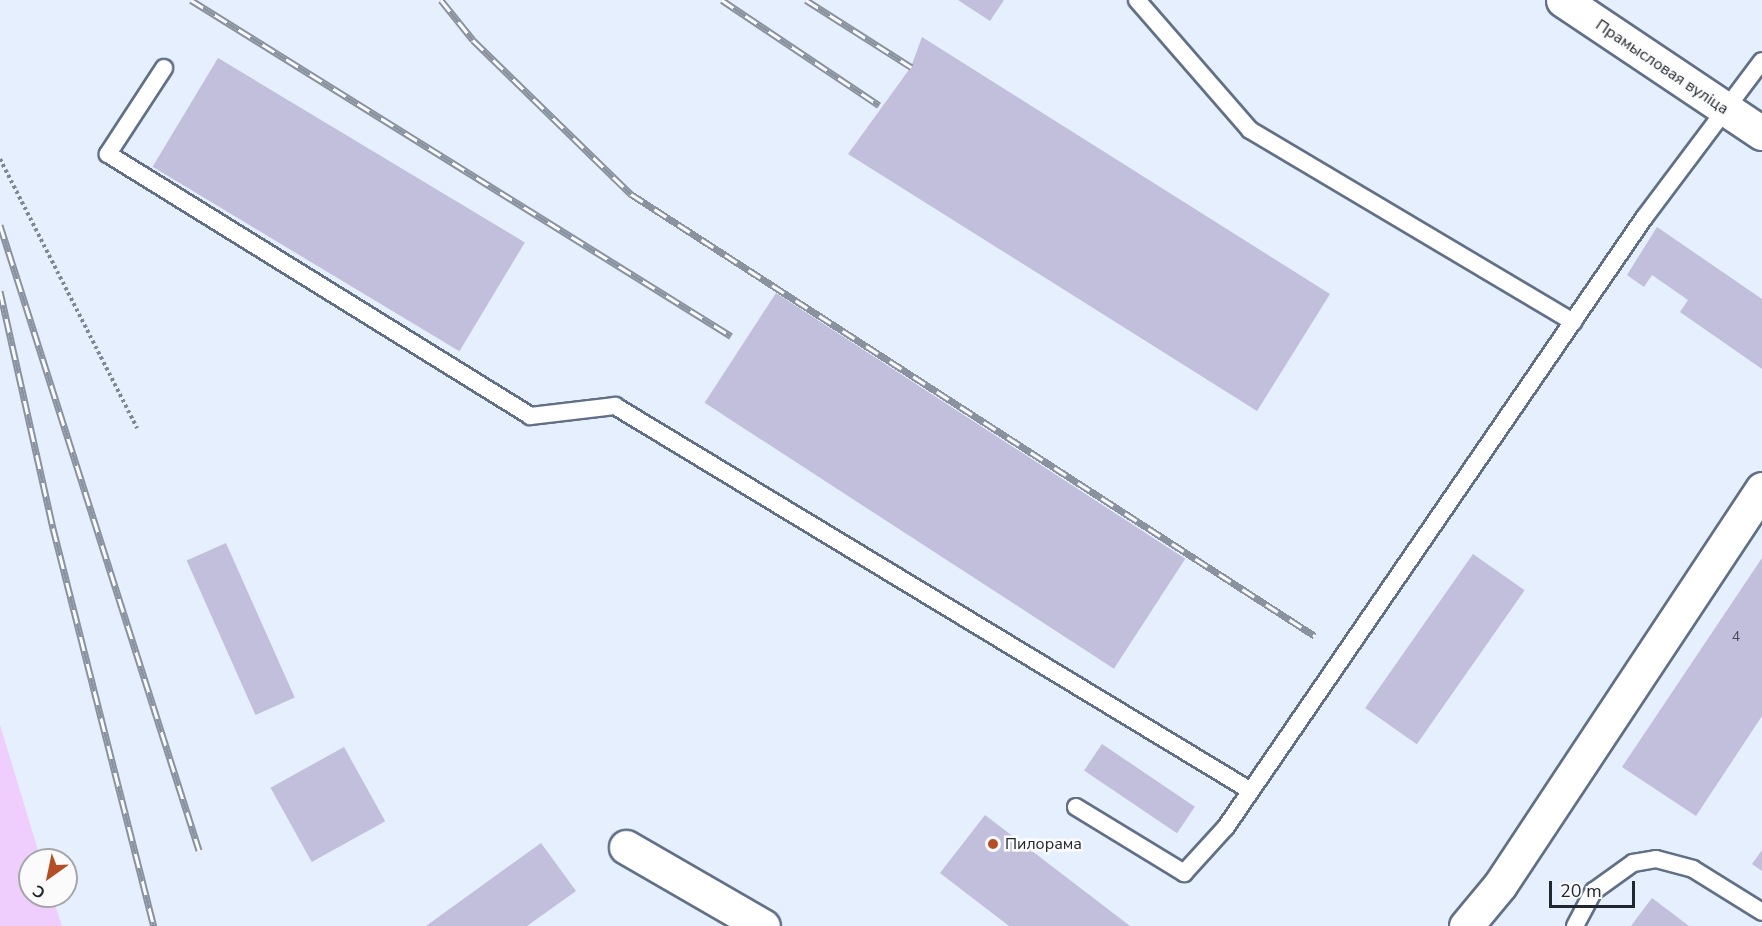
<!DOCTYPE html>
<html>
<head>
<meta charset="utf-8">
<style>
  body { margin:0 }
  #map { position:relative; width:1762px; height:926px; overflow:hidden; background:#e5effe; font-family:"Nunito Sans",sans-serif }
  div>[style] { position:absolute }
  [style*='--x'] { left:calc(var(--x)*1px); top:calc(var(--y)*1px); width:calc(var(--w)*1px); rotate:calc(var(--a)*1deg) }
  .green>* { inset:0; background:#efcdfd }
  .building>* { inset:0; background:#c1bfdc; transform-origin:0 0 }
  .path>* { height:4px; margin-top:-2px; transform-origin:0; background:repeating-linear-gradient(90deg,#7f8793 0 3px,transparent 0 6px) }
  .roads { filter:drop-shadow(2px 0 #617087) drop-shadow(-2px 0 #617087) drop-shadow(0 2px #617087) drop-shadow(0 -2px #617087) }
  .service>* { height:16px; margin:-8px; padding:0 8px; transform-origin:8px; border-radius:8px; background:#fff }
  .minor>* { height:33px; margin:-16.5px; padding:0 16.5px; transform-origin:16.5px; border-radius:16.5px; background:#fff }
  .rail>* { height:7px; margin-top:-3.5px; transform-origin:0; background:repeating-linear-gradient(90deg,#fbfbfb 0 14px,#89929e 0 28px); box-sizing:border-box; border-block:2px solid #89929e }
  .dots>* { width:16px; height:16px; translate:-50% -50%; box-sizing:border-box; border:3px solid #fbfbfb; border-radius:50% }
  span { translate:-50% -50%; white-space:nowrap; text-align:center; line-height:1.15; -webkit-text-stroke:5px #fbfbfb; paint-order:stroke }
  .number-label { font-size:14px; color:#494d5b }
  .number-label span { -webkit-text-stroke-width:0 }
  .street-label { font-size:16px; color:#212730 }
  .poi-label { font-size:16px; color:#212730 }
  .left { translate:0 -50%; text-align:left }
  .north { position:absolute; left:18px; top:848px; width:60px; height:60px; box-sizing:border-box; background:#fbfbfb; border:2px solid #a4a6aa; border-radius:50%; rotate:213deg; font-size:16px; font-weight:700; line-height:24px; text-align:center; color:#212730 }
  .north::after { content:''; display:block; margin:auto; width:21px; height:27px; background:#b54e25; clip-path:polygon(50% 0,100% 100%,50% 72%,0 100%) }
  .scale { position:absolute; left:1549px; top:881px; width:86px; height:27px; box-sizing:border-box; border:3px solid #212730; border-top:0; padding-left:8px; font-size:18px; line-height:21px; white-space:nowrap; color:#212730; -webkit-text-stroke:4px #fbfbfb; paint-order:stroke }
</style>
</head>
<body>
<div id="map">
  <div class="green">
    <div style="clip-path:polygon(0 725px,41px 860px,30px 860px,30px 896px,52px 896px,62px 926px,0 926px)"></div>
  </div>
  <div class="building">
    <div style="clip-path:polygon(958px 0,1004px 0,990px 21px)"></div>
    <div style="clip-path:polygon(922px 37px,1330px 294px,1257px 411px,848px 154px,911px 67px)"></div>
    <div style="left:218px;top:58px;width:358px;height:127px;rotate:31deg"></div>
    <div style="clip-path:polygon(1657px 227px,1762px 299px,1762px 369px,1680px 312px,1688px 300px,1652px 275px,1644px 287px,1627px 275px)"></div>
    <div style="left:776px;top:293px;width:488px;height:131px;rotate:33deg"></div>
    <div style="left:226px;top:543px;width:169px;height:43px;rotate:66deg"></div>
    <div style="left:1473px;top:554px;width:63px;height:188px;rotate:35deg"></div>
    <div style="clip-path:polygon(1762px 558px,1762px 716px,1696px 816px,1622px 767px)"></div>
    <div style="left:1102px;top:744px;width:112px;height:32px;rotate:34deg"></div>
    <div style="left:344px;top:747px;width:85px;height:84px;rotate:61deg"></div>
    <div style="clip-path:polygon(985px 815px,1130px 926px,1009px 926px,940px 873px)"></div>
    <div style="clip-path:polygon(541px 843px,576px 891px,527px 926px,426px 926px)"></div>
    <div style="clip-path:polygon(1762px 850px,1762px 871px,1752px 864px)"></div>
    <div style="clip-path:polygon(1652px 898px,1689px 926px,1631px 926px)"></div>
  </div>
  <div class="path">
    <div style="--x:0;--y:159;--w:302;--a:63"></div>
  </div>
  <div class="roads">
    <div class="service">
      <div style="--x:1137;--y:0;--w:172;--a:49"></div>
      <div style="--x:1250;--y:130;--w:376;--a:30.7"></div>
      <div style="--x:164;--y:68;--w:103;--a:123.1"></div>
      <div style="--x:108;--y:154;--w:497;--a:31.8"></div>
      <div style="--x:530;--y:416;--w:86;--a:-6.7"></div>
      <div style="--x:615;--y:406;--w:743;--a:31.19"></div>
      <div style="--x:1076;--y:807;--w:127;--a:31.4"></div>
      <div style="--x:1184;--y:873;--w:62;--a:-47.6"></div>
      <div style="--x:1226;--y:827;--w:739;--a:-55.54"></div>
      <div style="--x:1644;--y:218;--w:196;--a:-53.1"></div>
      <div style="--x:1575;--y:926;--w:40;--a:-62"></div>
      <div style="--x:1594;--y:891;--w:48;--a:-35.7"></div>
      <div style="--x:1633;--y:863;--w:23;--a:-10"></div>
      <div style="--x:1656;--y:859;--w:38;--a:15"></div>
      <div style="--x:1693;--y:869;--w:81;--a:31.9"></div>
    </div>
    <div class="minor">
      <div style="--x:1563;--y:0;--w:239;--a:33.8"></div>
      <div style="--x:626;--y:847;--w:158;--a:30"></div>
      <div style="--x:1466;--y:926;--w:53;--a:-50.3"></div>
      <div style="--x:1500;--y:885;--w:475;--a:-56.5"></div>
    </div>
  </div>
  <div class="rail">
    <div style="--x:191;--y:0;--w:636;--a:31.89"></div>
    <div style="--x:441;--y:0;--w:51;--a:51.3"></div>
    <div style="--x:473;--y:40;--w:221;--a:44.3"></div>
    <div style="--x:631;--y:194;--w:814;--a:32.87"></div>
    <div style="--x:722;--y:0;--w:189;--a:33.8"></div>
    <div style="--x:806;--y:0;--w:125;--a:32.5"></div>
    <div style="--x:0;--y:225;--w:656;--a:72.34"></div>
    <div style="--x:0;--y:291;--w:243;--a:77.4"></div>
    <div style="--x:53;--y:528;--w:411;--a:75.8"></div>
  </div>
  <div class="dots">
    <div style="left:993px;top:844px;background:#b54e25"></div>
  </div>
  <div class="number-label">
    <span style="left:1736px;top:637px">4</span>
  </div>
  <div class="street-label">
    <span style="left:1662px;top:67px;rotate:34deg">Прамысловая вуліца</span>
  </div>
  <div class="poi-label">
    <span class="left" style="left:1005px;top:844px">Пилорама</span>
  </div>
  <div class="north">С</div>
  <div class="scale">20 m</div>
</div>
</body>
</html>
